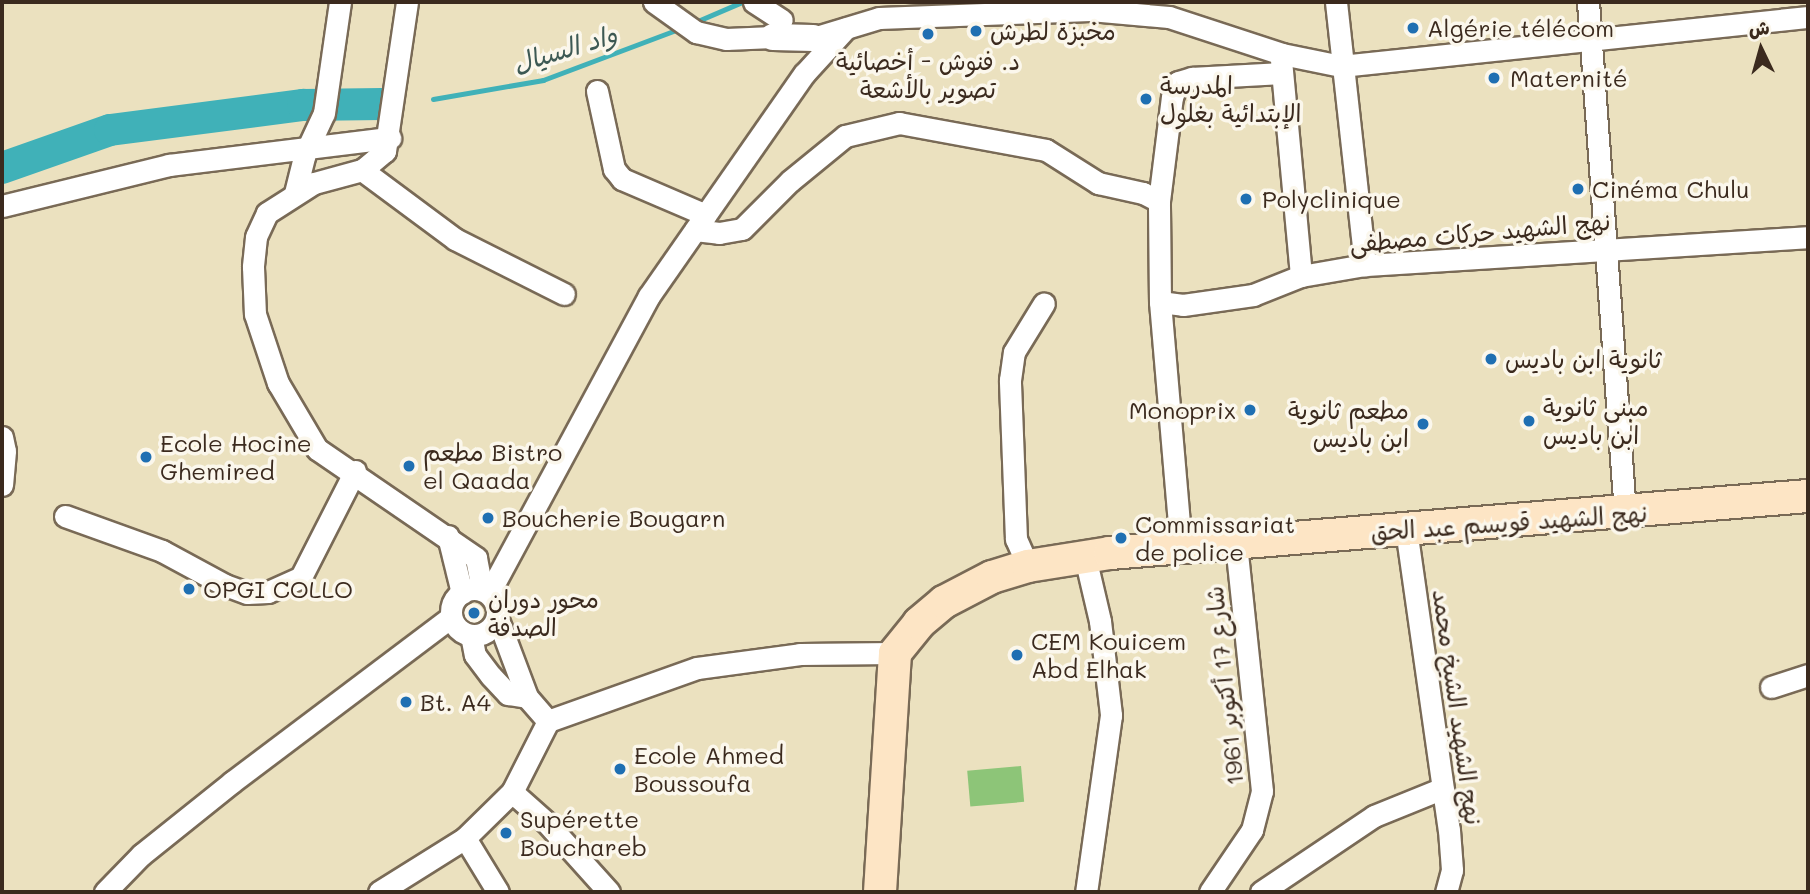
<!DOCTYPE html>
<html>
<head>
<meta charset="utf-8">
<style>
  body { margin:0 }
  #map { position:relative; width:1810px; height:894px; overflow:hidden; background:#ebe1bf; font-family:Mali,"Playpen Sans Arabic",sans-serif }
  div>[style] { position:absolute }
  [style*='--x'] { left:calc(var(--x)*1px); top:calc(var(--y)*1px); width:calc(var(--w)*1px); rotate:calc(var(--a)*1deg) }
  .green>* { inset:0; background:#8dc578; transform-origin:0 0 }
  .stream>* { height:5px; margin:-2.5px; padding:0 2.5px; transform-origin:2.5px; border-radius:2.5px; background:#40b1b8 }
  .river>* { height:32px; margin:-16px; padding:0 16px; transform-origin:16px; border-radius:16px; background:#40b1b8 }
  .roads { filter:drop-shadow(2px 0 #796a56) drop-shadow(-2px 0 #796a56) drop-shadow(0 2px #796a56) drop-shadow(0 -2px #796a56) }
  .minor>* { height:21px; margin:-10.5px; padding:0 10.5px; transform-origin:10.5px; border-radius:10.5px; background:#fff }
  .minor>.ring { margin:-10.5px; padding:0; box-sizing:content-box; background:none; border:21px solid #fff; border-radius:50% }
  .tertiary>* { height:26px; margin:-13px; padding:0 13px; transform-origin:13px; border-radius:13px; background:#fff }
  .secondary>* { height:32px; margin:-16px; padding:0 16px; transform-origin:16px; border-radius:16px; background:#fde5c5 }
  .dots>* { width:19px; height:19px; translate:-50% -50%; box-sizing:border-box; border:4px solid #fbf7ec; border-radius:50% }
  span { translate:-50% -50%; white-space:nowrap; text-align:center; line-height:1.15; -webkit-text-stroke:7px #fbf7ec; paint-order:stroke }
  .poi-label { font-size:24px; color:#3b2a1e }
  .left { translate:0 -50%; text-align:left }
  .right { translate:-100% -50%; text-align:right }
  .street-label { font-size:24px; color:#3b2a1e }
  .water-label { font-size:26px; color:#3d5954; font-style:italic }
  .frame { position:absolute; inset:0; border:4px solid #3b2a1e; pointer-events:none }
  .north { position:absolute; left:1726px; top:14px; width:70px; height:70px; -webkit-text-stroke:5px #fbf7ec; paint-order:stroke; rotate:355deg; font-size:19px; font-weight:700; line-height:28px; text-align:center; color:#3b2a1e }
  .north::after { content:''; display:block; margin:auto; width:24px; height:32px; background:#3b2a1e; clip-path:polygon(50% 0,100% 100%,50% 72%,0 100%) }
</style>
</head>
<body>
<div id="map">
  <div class="green">
    <div style="left:1021px;top:766px;width:36px;height:54px;rotate:85deg"></div>
  </div>
  <div class="stream">
    <div style="--x:693;--y:23;--w:53;--a:-23.2"></div>
    <div style="--x:433;--y:99;--w:112;--a:-9.8"></div>
    <div style="--x:543;--y:80;--w:147;--a:-20.6"></div>
  </div>
  <div class="river">
    <div style="--x:2;--y:168;--w:114;--a:-19.4"></div>
    <div style="--x:110;--y:130;--w:195;--a:-7.4"></div>
    <div style="--x:303;--y:105;--w:79;--a:-0.7"></div>
  </div>
  <div class="roads">
    <div class="minor">
      <div style="--x:407;--y:2;--w:151;--a:98.4"></div>
      <div style="--x:385;--y:151;--w:30;--a:140"></div>
      <div style="--x:362;--y:170;--w:50;--a:164.8"></div>
      <div style="--x:314;--y:183;--w:56;--a:147.4"></div>
      <div style="--x:267;--y:213;--w:26;--a:115"></div>
      <div style="--x:256;--y:237;--w:30;--a:96"></div>
      <div style="--x:253;--y:267;--w:47;--a:87.6"></div>
      <div style="--x:255;--y:314;--w:73;--a:71.6"></div>
      <div style="--x:278;--y:383;--w:77;--a:59.4"></div>
      <div style="--x:317;--y:449;--w:193;--a:34.4"></div>
      <div style="--x:476;--y:558;--w:33;--a:79"></div>
      <div style="--x:654;--y:2;--w:52;--a:35.5"></div>
      <div style="--x:696;--y:32;--w:31;--a:13"></div>
      <div style="--x:726;--y:39;--w:47;--a:-2.4"></div>
      <div style="--x:754;--y:2;--w:33;--a:33"></div>
      <div style="--x:1336;--y:2;--w:265;--a:83.7"></div>
      <div style="--x:1588;--y:2;--w:512;--a:85.86"></div>
      <div style="--x:813;--y:38;--w:69;--a:-16.9"></div>
      <div style="--x:879;--y:18;--w:211;--a:-2.2"></div>
      <div style="--x:1090;--y:10;--w:79;--a:5.1"></div>
      <div style="--x:1169;--y:17;--w:119;--a:18.1"></div>
      <div style="--x:1282;--y:54;--w:60;--a:11.5"></div>
      <div style="--x:1341;--y:66;--w:470;--a:-6"></div>
      <div style="--x:1281;--y:60;--w:217;--a:84.7"></div>
      <div style="--x:597;--y:91;--w:80;--a:77.7"></div>
      <div style="--x:614;--y:169;--w:13;--a:51"></div>
      <div style="--x:622;--y:179;--w:91;--a:23.2"></div>
      <div style="--x:362;--y:170;--w:116;--a:36.6"></div>
      <div style="--x:455;--y:239;--w:122;--a:26.8"></div>
      <div style="--x:295;--y:193;--w:38;--a:-76"></div>
      <div style="--x:304;--y:156;--w:47;--a:-65.1"></div>
      <div style="--x:324;--y:113;--w:112;--a:-81.8"></div>
      <div style="--x:2;--y:206;--w:172;--a:-13.8"></div>
      <div style="--x:169;--y:165;--w:223;--a:-7"></div>
      <div style="--x:695;--y:230;--w:24;--a:7"></div>
      <div style="--x:719;--y:233;--w:23;--a:-10"></div>
      <div style="--x:742;--y:229;--w:68;--a:-45"></div>
      <div style="--x:790;--y:181;--w:71;--a:-39.3"></div>
      <div style="--x:845;--y:136;--w:56;--a:-13.5"></div>
      <div style="--x:899;--y:123;--w:149;--a:10.4"></div>
      <div style="--x:1046;--y:150;--w:62;--a:32.4"></div>
      <div style="--x:1098;--y:183;--w:46;--a:12.5"></div>
      <div style="--x:1143;--y:193;--w:18;--a:27"></div>
      <div style="--x:1160;--y:302;--w:23;--a:7"></div>
      <div style="--x:1183;--y:305;--w:71;--a:-8.1"></div>
      <div style="--x:1253;--y:295;--w:52;--a:-21.6"></div>
      <div style="--x:1301;--y:276;--w:65;--a:-9.8"></div>
      <div style="--x:1365;--y:265;--w:444;--a:-3.6"></div>
      <div style="--x:2;--y:437;--w:14;--a:78"></div>
      <div style="--x:5;--y:451;--w:34;--a:95"></div>
      <div style="--x:65;--y:516;--w:103;--a:19.8"></div>
      <div style="--x:162;--y:551;--w:72;--a:28.4"></div>
      <div style="--x:225;--y:585;--w:23;--a:20"></div>
      <div style="--x:247;--y:593;--w:21;--a:-3"></div>
      <div style="--x:268;--y:592;--w:36;--a:-24"></div>
      <div style="--x:301;--y:577;--w:119;--a:-63"></div>
      <div style="--x:1406;--y:529;--w:304;--a:81.9"></div>
      <div style="--x:1449;--y:830;--w:40;--a:85.7"></div>
      <div style="--x:1452;--y:870;--w:23;--a:105"></div>
      <div style="--x:448;--y:536;--w:59;--a:76.2"></div>
      <div style="--x:1181;--y:547;--w:246;--a:-94.9"></div>
      <div style="--x:1160;--y:302;--w:101;--a:-90.6"></div>
      <div style="--x:1159;--y:201;--w:105;--a:-82.9"></div>
      <div style="--x:1172;--y:97;--w:16;--a:-68"></div>
      <div style="--x:1178;--y:82;--w:15;--a:-16"></div>
      <div style="--x:1192;--y:78;--w:89;--a:-3.2"></div>
      <div style="--x:1085;--y:557;--w:66;--a:76.8"></div>
      <div style="--x:1100;--y:621;--w:95;--a:83.3"></div>
      <div style="--x:1111;--y:715;--w:179;--a:98"></div>
      <div style="--x:1028;--y:566;--w:30;--a:-114"></div>
      <div style="--x:1016;--y:539;--w:159;--a:-92.2"></div>
      <div style="--x:1010;--y:380;--w:28;--a:-82"></div>
      <div style="--x:1014;--y:352;--w:57;--a:-58.5"></div>
      <div class="ring" style="left:451px;top:589px;width:25px;height:25px"></div>
      <div style="--x:489;--y:593;--w:337;--a:-61.7"></div>
      <div style="--x:649;--y:296;--w:271;--a:-55.1"></div>
      <div style="--x:804;--y:74;--w:62;--a:-47.6"></div>
      <div style="--x:497;--y:617;--w:85;--a:69.4"></div>
      <div style="--x:527;--y:697;--w:32;--a:49"></div>
      <div style="--x:471;--y:635;--w:20;--a:79"></div>
      <div style="--x:475;--y:655;--w:26;--a:53"></div>
      <div style="--x:491;--y:676;--w:25;--a:47"></div>
      <div style="--x:508;--y:694;--w:19;--a:9"></div>
      <div style="--x:1771;--y:687;--w:39;--a:-18"></div>
      <div style="--x:512;--y:792;--w:45;--a:41.4"></div>
      <div style="--x:546;--y:822;--w:94;--a:48"></div>
      <div style="--x:465;--y:838;--w:63;--a:58.6"></div>
      <div style="--x:105;--y:892;--w:52;--a:-45.8"></div>
      <div style="--x:141;--y:855;--w:117;--a:-38.7"></div>
      <div style="--x:232;--y:782;--w:274;--a:-37"></div>
      <div style="--x:379;--y:892;--w:102;--a:-32.1"></div>
      <div style="--x:465;--y:838;--w:66;--a:-44.4"></div>
      <div style="--x:512;--y:792;--w:80;--a:-63.1"></div>
      <div style="--x:548;--y:721;--w:158;--a:-19.6"></div>
      <div style="--x:697;--y:668;--w:104;--a:-7.7"></div>
      <div style="--x:800;--y:654;--w:95;--a:-0.6"></div>
      <div style="--x:1210;--y:892;--w:75;--a:-55.9"></div>
      <div style="--x:1252;--y:830;--w:40;--a:-75.6"></div>
      <div style="--x:1262;--y:791;--w:248;--a:-96"></div>
      <div style="--x:1261;--y:892;--w:136;--a:-33.9"></div>
      <div style="--x:1374;--y:816;--w:74;--a:-22.1"></div>
    </div>
    <div class="tertiary">
      <div style="--x:773;--y:37;--w:40;--a:1.4"></div>
    </div>
    <div class="secondary">
      <div style="--x:880;--y:892;--w:239;--a:-86.4"></div>
      <div style="--x:895;--y:653;--w:38;--a:-51"></div>
      <div style="--x:919;--y:623;--w:33;--a:-40"></div>
      <div style="--x:944;--y:602;--w:54;--a:-27.5"></div>
      <div style="--x:992;--y:577;--w:38;--a:-17"></div>
      <div style="--x:1028;--y:566;--w:83;--a:-9"></div>
      <div style="--x:1110;--y:553;--w:700;--a:-4.67"></div>
    </div>
  </div>
  <div class="dots">
    <div style="left:1413px;top:28px;background:#1f6fb2"></div>
    <div style="left:976px;top:31px;background:#1f6fb2"></div>
    <div style="left:928px;top:34px;background:#1f6fb2"></div>
    <div style="left:1494px;top:78px;background:#1f6fb2"></div>
    <div style="left:1146px;top:99px;background:#1f6fb2"></div>
    <div style="left:1578px;top:189px;background:#1f6fb2"></div>
    <div style="left:1246px;top:199px;background:#1f6fb2"></div>
    <div style="left:1491px;top:359px;background:#1f6fb2"></div>
    <div style="left:1250px;top:410px;background:#1f6fb2"></div>
    <div style="left:1529px;top:421px;background:#1f6fb2"></div>
    <div style="left:1423px;top:424px;background:#1f6fb2"></div>
    <div style="left:146px;top:457px;background:#1f6fb2"></div>
    <div style="left:409px;top:466px;background:#1f6fb2"></div>
    <div style="left:488px;top:518px;background:#1f6fb2"></div>
    <div style="left:1121px;top:538px;background:#1f6fb2"></div>
    <div style="left:189px;top:589px;background:#1f6fb2"></div>
    <div style="left:474px;top:613px;background:#1f6fb2"></div>
    <div style="left:1017px;top:655px;background:#1f6fb2"></div>
    <div style="left:406px;top:702px;background:#1f6fb2"></div>
    <div style="left:620px;top:769px;background:#1f6fb2"></div>
    <div style="left:506px;top:833px;background:#1f6fb2"></div>
  </div>
  <div class="poi-label">
    <span class="left" style="left:1427px;top:28px">Algérie télécom</span>
    <span class="left" style="left:990px;top:31px">مخبزة لطرش</span>
    <span style="left:928px;top:75px">د. فنوش - أخصائية<br>تصوير بالأشعة</span>
    <span class="left" style="left:1510px;top:78px">Maternité</span>
    <span class="left" style="left:1160px;top:99px">المدرسة<br>الإبتدائية بغلول</span>
    <span class="left" style="left:1592px;top:189px">Cinéma Chulu</span>
    <span class="left" style="left:1262px;top:199px">Polyclinique</span>
    <span class="left" style="left:1505px;top:359px">ثانوية ابن باديس</span>
    <span class="left" style="left:1543px;top:421px">مبنى ثانوية<br>ابن باديس</span>
    <span class="right" style="left:1236px;top:410px">Monoprix</span>
    <span class="right" style="left:1409px;top:424px">مطعم ثانوية<br>ابن باديس</span>
    <span class="left" style="left:160px;top:457px">Ecole Hocine<br>Ghemired</span>
    <span class="left" style="left:423px;top:466px">مطعم Bistro<br>el Qaada</span>
    <span class="left" style="left:502px;top:518px">Boucherie Bougarn</span>
    <span class="left" style="left:1135px;top:538px">Commissariat<br>de police</span>
    <span class="left" style="left:203px;top:589px">OPGI COLLO</span>
    <span class="left" style="left:488px;top:613px">محور دوران<br>الصدفة</span>
    <span class="left" style="left:1031px;top:655px">CEM Kouicem<br>Abd Elhak</span>
    <span class="left" style="left:420px;top:702px">Bt. A4</span>
    <span class="left" style="left:634px;top:769px">Ecole Ahmed<br>Boussoufa</span>
    <span class="left" style="left:520px;top:833px">Supérette<br>Bouchareb</span>
  </div>
  <div class="street-label">
    <span style="left:1480px;top:232px;rotate:-5deg">نهج الشهيد حركات مصطفى</span>
    <span style="left:1509px;top:522px;rotate:-4deg">نهج الشهيد قويسم عبد الحق</span>
    <span style="left:1224px;top:686px;rotate:-96deg">شارع 17 أكتوبر 1961</span>
    <span style="left:1458px;top:707px;rotate:82deg">نهج الشهيد الشيخ محمد</span>
  </div>
  <div class="water-label">
    <span style="left:565px;top:49px;rotate:-17deg">واد السيال</span>
  </div>
  <div class="frame"></div>
  <div class="north">ش</div>
</div>
</body>
</html>
